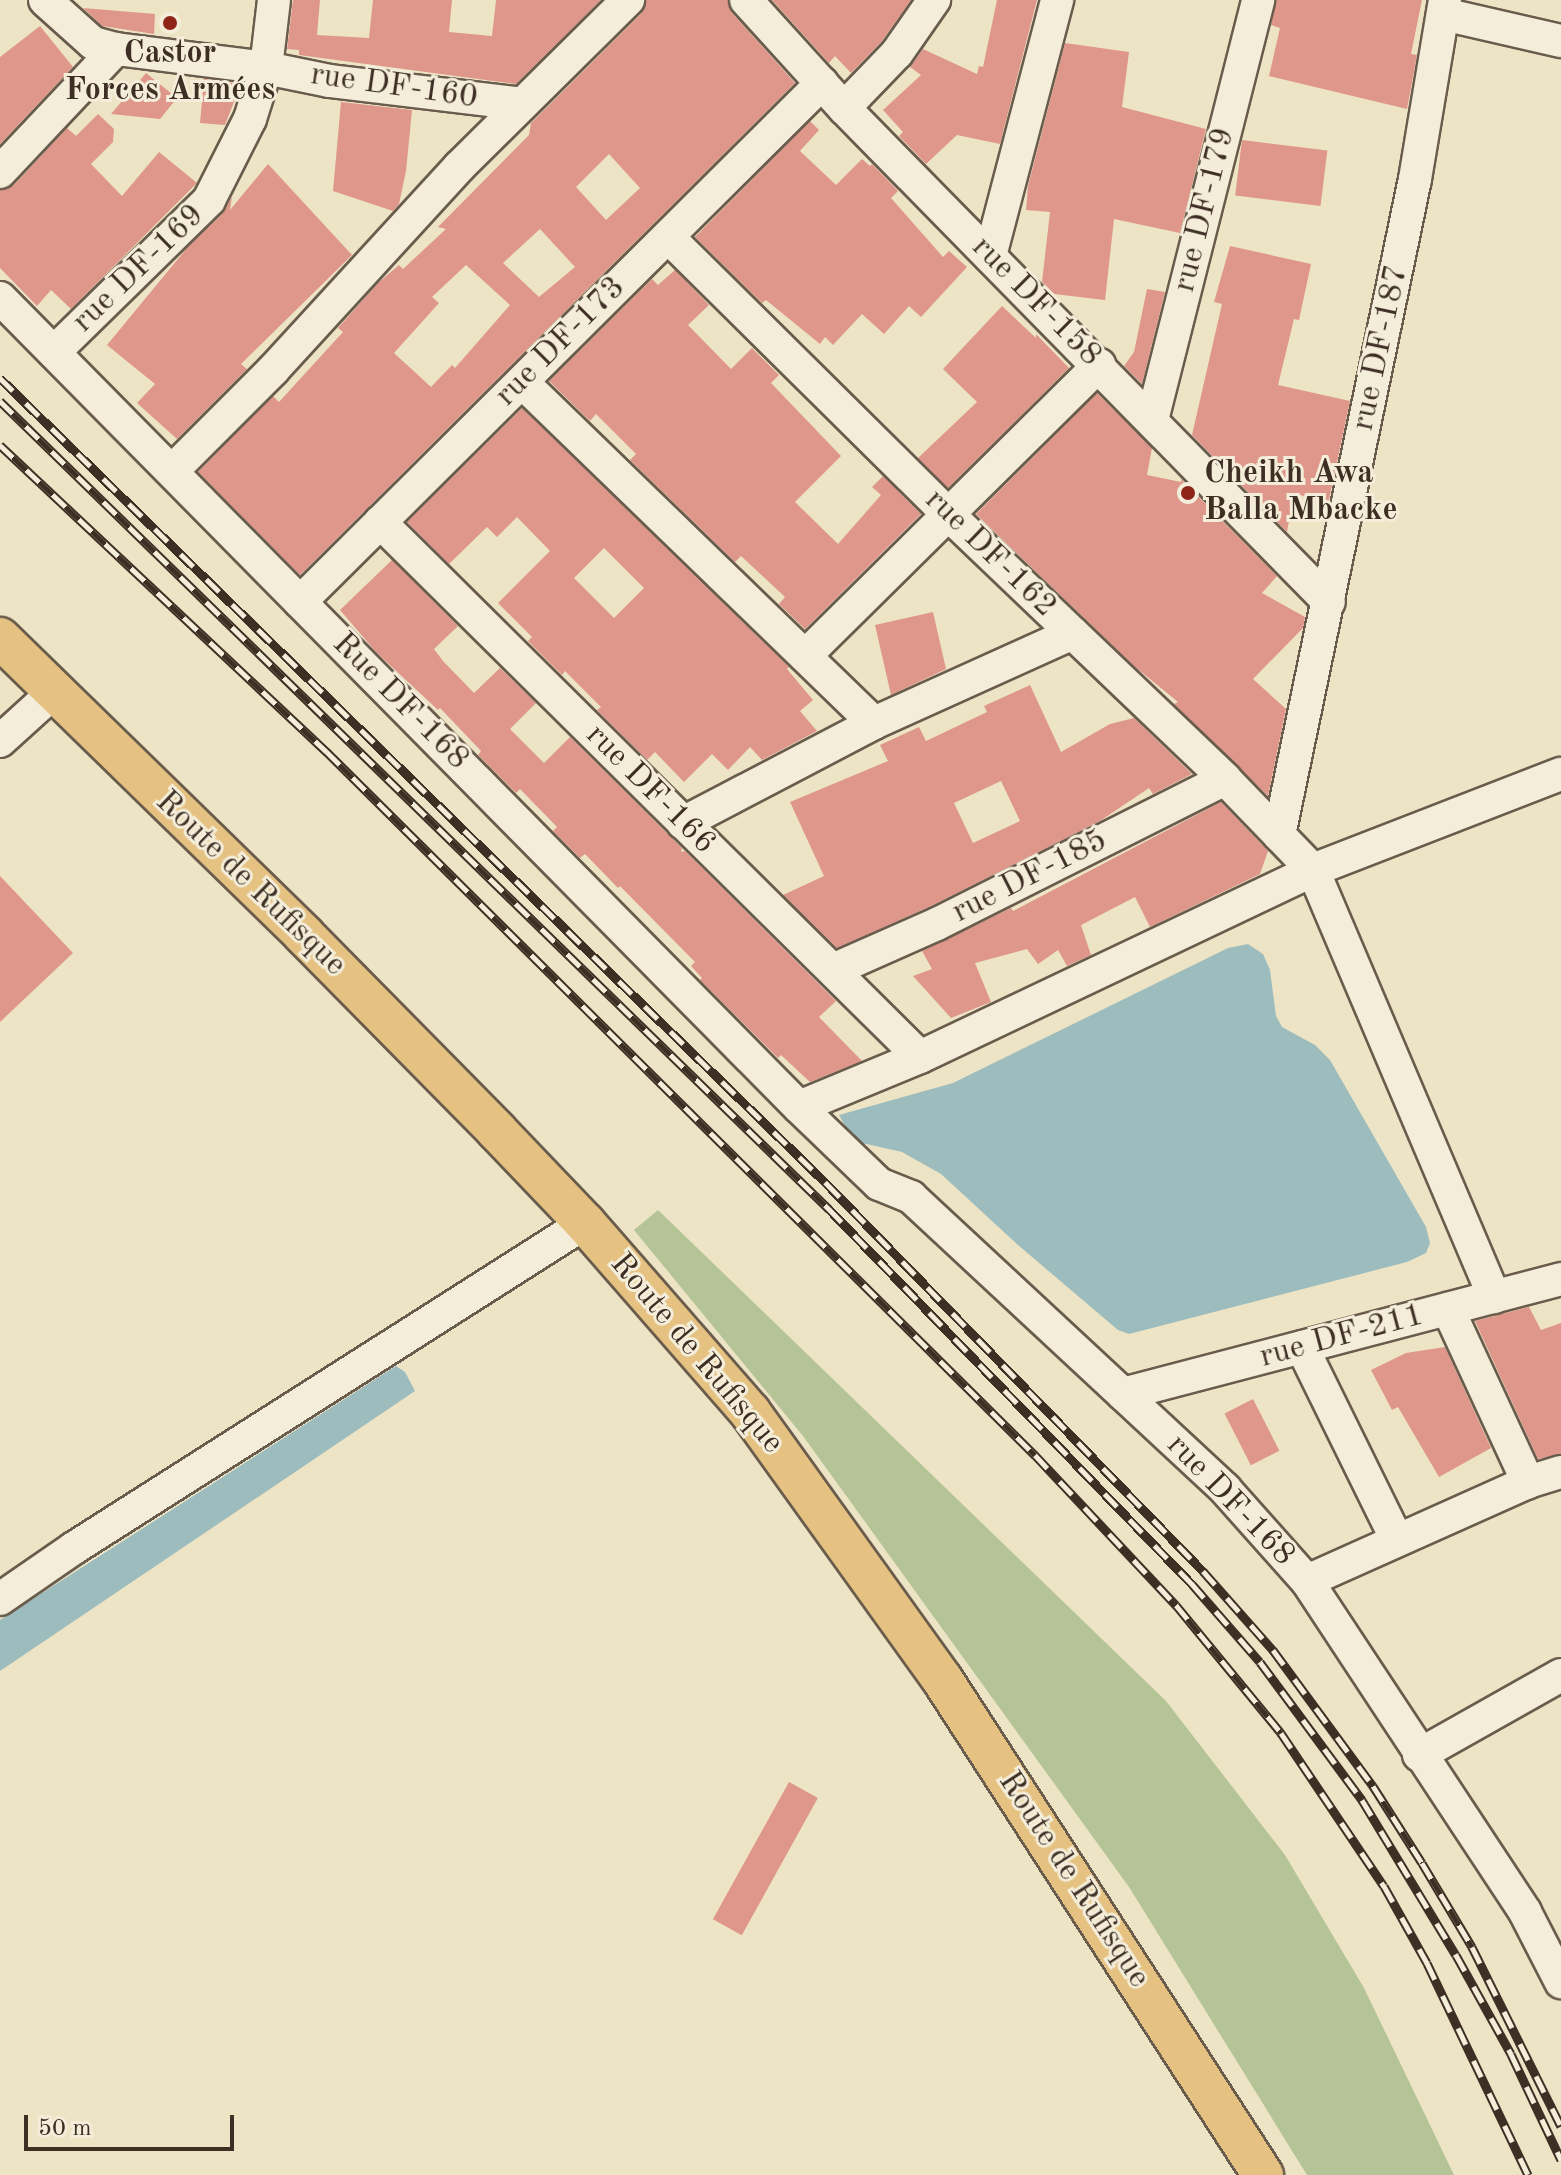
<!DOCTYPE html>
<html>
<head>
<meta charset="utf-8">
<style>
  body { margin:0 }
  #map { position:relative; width:1561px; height:2175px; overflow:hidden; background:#ede3c5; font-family:"Old Standard TT",serif }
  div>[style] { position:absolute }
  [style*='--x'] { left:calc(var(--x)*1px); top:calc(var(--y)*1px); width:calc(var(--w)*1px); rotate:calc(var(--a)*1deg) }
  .green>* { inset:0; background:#b5c497 }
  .water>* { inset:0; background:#9dbcbe }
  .building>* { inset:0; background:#df978b; transform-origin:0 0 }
  .roads { filter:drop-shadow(2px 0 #695c4c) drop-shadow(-2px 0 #695c4c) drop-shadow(0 2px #695c4c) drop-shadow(0 -2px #695c4c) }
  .minor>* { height:32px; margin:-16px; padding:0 16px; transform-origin:16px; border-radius:16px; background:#f3edd9 }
  .major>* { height:40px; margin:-20px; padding:0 20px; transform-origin:20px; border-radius:20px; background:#e6c282 }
  .rail>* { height:9px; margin-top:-4.5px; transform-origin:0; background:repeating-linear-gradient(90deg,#f3edd9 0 18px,#3d2f24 0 36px); box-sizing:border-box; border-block:2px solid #3d2f24 }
  .dots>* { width:22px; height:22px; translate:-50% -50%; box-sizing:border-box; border:4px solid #f3edd9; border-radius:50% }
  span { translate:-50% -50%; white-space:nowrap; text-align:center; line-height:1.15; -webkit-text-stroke:6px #f3edd9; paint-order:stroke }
  .poi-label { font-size:32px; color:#3d2f24; font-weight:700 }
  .left { translate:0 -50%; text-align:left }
  .street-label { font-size:32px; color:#3d2f24 }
  .scale { position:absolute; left:24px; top:2115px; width:210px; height:36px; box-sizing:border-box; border:4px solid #3d2f24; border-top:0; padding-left:10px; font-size:24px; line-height:28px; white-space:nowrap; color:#3d2f24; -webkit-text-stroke:6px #f3edd9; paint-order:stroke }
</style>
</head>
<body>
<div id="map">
  <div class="green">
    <div style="clip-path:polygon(658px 1210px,1166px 1701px,1285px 1855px,1364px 1988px,1454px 2175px,1307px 2175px,1129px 1887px,803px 1436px,634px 1230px)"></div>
  </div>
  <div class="water">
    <div style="clip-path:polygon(1248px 944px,1263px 954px,1270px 970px,1276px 1016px,1282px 1027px,1315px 1045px,1330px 1060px,1426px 1227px,1430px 1243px,1426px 1253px,1407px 1262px,1129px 1334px,1118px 1330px,1018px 1245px,941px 1174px,902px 1152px,853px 1141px,839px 1115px,953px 1083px,1228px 948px)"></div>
    <div style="clip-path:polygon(396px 1366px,405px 1372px,415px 1391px,0 1671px,0 1620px)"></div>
  </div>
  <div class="building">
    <div style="clip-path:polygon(293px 0,320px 0,317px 35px,369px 38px,373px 0,452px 0,449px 32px,492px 36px,496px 0,601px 0,516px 84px,299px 55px,299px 50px,287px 49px)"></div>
    <div style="clip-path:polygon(evenodd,646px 0,728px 0,732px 13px,795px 83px,300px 575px,198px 472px,273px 396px,279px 402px,343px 332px,338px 328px,378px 283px,399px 265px,403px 269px,446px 229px,438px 227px,529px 135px,531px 123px,641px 14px,646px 0,609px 154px,640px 188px,606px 220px,576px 187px,609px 154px,646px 0,540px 229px,575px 267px,539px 297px,503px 263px,540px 229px,646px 0,466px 265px,510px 305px,455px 368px,452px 365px,431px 387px,394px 353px,439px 303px,432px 297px,466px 265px)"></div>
    <div style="clip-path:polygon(772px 0,911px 0,882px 41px,851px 73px,835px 56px,829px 63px)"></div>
    <div style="clip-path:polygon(997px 0,1037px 0,1000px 144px,957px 135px,926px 164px,899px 136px,903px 132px,883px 110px,921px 75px,910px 67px,923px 49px,977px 74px,979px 66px,983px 67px)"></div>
    <div style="clip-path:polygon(1276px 0,1422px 0,1411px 54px,1417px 55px,1407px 109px,1269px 76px,1280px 28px,1271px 25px)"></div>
    <div style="clip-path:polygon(83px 8px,155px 14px,154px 34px,102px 26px)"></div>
    <div style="clip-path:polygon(40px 26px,73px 67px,0 144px,0 57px)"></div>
    <div style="clip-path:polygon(1065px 43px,1129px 52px,1122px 107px,1206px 129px,1180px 233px,1114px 219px,1105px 300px,1054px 294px,1042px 282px,1050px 212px,1026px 210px,1028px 186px)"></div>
    <div style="clip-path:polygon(146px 73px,177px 98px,160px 119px,111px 114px)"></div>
    <div style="clip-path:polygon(204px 79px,241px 84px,225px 125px,200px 123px)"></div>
    <div style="clip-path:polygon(341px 102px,412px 110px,406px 171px,399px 204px,393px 211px,333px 191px)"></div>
    <div style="clip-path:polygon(98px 114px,114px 129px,113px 142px,91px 164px,122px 196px,159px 152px,197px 183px,71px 309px,51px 290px,37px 306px,0 268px,0 190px,14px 185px,67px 128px,76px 136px)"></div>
    <div style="clip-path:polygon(810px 121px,819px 130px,800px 151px,836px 185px,862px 159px,870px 166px,872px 164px,898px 191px,891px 198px,943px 257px,949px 251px,967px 267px,921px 317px,909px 306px,884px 334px,862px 314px,833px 345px,825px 337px,820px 344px,766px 300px,762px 303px,695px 237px)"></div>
    <div style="left:1242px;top:140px;width:86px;height:56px;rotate:7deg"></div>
    <div style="clip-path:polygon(268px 164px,352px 255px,241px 364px,247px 369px,177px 439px,137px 403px,155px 384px,107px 345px,187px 248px,223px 213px,232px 197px,230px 210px)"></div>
    <div style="clip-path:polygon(1230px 246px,1311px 264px,1299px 320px,1294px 319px,1278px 385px,1350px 401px,1328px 504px,1294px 493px,1287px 532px,1192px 435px,1222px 304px,1214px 302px)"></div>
    <div style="clip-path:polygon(675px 270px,709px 305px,688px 325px,731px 369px,752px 348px,779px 375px,771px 383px,841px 456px,795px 502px,838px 544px,881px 495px,872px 487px,883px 476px,921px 514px,805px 629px,779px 604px,785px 597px,741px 556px,735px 562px,630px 460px,636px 454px,596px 414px,590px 421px,549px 381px,652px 279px,658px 285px)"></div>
    <div style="clip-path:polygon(1147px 289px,1165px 292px,1142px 384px,1124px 366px,1134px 352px)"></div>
    <div style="clip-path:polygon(1002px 306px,1036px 338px,1036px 334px,1069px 368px,948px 488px,918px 458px,977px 402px,943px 369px)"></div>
    <div style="clip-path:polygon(1097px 393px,1152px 448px,1147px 475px,1181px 482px,1181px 479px,1277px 576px,1262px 593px,1305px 617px,1303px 628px,1253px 679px,1286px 709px,1268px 796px,1174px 704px,1178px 702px,1134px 666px,976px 514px)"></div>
    <div style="clip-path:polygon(evenodd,522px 408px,789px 667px,787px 669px,813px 700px,800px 711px,817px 731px,762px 760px,750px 747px,728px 770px,712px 754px,684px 782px,655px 752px,647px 760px,597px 710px,601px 707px,565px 671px,562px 675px,528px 641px,532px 637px,498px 603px,550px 551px,517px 517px,497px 537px,487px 527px,449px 564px,407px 522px,522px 408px,604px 548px,644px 588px,614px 618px,574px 578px,604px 548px)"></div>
    <div style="clip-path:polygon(392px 560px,458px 626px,434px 649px,443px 661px,474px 693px,500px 668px,536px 703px,510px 729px,544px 763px,570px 737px,682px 848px,681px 852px,685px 851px,836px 1001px,819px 1017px,862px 1061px,810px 1082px,781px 1055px,778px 1058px,700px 980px,702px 978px,691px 966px,695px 962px,620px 886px,618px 888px,585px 854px,580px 858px,553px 831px,557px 827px,520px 789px,516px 793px,478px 755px,481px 751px,440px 708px,438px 710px,376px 652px,340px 610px)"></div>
    <div style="clip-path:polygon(933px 612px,946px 669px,891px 695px,875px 625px)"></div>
    <div style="clip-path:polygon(evenodd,1030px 685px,1061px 752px,1110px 724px,1134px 718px,1192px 774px,1153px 794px,1149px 788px,1100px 821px,929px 907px,837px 948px,783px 895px,824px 876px,790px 802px,888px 761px,880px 745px,919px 727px,926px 741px,987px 712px,984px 706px,1030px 685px,1001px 781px,1020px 821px,973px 843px,954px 803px,1001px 781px)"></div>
    <div style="clip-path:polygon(1221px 802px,1268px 851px,1260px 874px,1150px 927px,1135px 897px,1081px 925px,1091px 955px,1067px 966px,1058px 950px,1038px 964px,1027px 949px,975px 963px,991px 1002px,951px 1018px,913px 976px,932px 969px,922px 951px,1011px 908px,1013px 911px)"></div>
    <div style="clip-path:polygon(0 876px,73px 953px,0 1022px)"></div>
    <div style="clip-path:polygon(1529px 1307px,1541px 1330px,1561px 1323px,1561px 1454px,1538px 1459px,1475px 1321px)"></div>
    <div style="clip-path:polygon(1445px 1347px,1491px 1448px,1439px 1477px,1398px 1407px,1392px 1410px,1371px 1370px,1406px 1353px)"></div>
    <div style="left:1253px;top:1399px;width:58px;height:32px;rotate:63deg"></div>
    <div style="left:789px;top:1782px;width:33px;height:157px;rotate:29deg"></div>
  </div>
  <div class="roads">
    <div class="minor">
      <div style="--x:45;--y:0;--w:64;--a:41.9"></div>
      <div style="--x:93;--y:43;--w:24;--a:15"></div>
      <div style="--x:116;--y:49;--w:151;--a:7.2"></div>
      <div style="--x:266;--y:68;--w:65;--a:11.5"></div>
      <div style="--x:330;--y:81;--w:193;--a:6.8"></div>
      <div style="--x:746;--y:0;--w:146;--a:47.8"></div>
      <div style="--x:844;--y:108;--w:692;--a:45.53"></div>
      <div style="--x:1443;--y:14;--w:121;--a:12.9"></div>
      <div style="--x:844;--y:108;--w:76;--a:-46.1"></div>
      <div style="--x:897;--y:53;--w:65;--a:-55.1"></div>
      <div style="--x:0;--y:172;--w:169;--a:-46.7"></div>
      <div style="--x:668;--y:237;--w:394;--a:44.7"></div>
      <div style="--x:948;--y:514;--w:383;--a:43.7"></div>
      <div style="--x:1225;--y:779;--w:127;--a:46"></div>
      <div style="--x:1313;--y:870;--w:464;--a:67"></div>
      <div style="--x:990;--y:256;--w:265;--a:-75.3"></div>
      <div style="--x:0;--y:298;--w:1137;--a:45.36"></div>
      <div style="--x:799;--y:1107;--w:111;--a:43.9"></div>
      <div style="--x:879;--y:1184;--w:35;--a:22"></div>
      <div style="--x:911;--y:1197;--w:429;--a:42.9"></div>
      <div style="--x:1225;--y:1489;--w:123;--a:48.3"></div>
      <div style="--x:1307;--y:1581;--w:396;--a:56.6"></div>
      <div style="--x:1525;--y:1912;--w:79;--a:62.8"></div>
      <div style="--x:54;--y:352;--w:217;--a:-44.4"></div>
      <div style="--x:209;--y:200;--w:91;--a:-63.2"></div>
      <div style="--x:250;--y:119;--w:53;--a:-72.6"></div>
      <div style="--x:266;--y:68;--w:68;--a:-83.3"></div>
      <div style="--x:522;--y:382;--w:490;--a:44.1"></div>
      <div style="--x:1152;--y:420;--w:433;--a:-75.8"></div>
      <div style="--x:172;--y:471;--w:143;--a:-45"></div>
      <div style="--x:273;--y:370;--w:275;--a:-47.5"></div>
      <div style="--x:459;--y:167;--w:238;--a:-44.7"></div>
      <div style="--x:380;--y:522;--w:760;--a:44.73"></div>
      <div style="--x:300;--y:602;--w:736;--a:-44.83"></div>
      <div style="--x:805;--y:656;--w:414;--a:-44.7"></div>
      <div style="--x:0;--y:741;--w:73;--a:-42.2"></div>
      <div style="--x:683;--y:823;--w:216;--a:-27.6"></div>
      <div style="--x:874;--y:723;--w:218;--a:-24.3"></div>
      <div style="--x:1279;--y:835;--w:670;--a:-78.29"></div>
      <div style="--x:1415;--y:179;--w:181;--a:-80.5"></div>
      <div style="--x:833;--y:970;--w:114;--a:-23.9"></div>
      <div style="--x:937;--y:924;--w:322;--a:-26.7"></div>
      <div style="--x:799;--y:1107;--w:131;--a:-22.5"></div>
      <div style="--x:920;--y:1057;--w:435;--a:-25.4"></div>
      <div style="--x:1313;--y:870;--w:266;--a:-21.2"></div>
      <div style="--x:1448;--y:1309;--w:191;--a:65.2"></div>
      <div style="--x:1302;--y:1347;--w:215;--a:63.8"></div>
      <div style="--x:1123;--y:1394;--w:453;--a:-14.7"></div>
      <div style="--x:1307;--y:1581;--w:242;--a:-24.1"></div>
      <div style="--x:1528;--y:1482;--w:34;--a:-17"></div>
      <div style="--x:0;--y:1599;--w:90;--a:-34.6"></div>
      <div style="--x:74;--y:1548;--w:606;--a:-32.46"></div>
      <div style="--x:1419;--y:1755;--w:163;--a:-29.4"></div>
    </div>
    <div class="major">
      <div style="--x:0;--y:638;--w:425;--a:44.3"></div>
      <div style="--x:304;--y:935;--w:275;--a:45.4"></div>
      <div style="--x:497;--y:1131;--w:127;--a:46.3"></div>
      <div style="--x:585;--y:1223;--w:251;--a:48.9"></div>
      <div style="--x:750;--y:1412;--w:329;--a:54.3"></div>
      <div style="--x:942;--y:1679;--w:591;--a:57.09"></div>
    </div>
  </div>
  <div class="rail">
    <div style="--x:0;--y:378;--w:1155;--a:44.26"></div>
    <div style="--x:827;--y:1184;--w:540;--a:45.83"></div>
    <div style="--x:1203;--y:1571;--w:106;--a:48.5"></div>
    <div style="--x:1273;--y:1650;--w:169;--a:53.7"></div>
    <div style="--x:1373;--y:1786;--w:91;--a:57.5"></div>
    <div style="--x:1422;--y:1863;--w:98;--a:59.2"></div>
    <div style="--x:1472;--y:1947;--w:200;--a:63.6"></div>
    <div style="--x:0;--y:401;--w:1158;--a:44.27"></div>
    <div style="--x:829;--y:1209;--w:522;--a:45.93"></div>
    <div style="--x:1192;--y:1584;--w:103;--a:48.9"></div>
    <div style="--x:1260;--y:1662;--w:172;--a:53.5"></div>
    <div style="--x:1362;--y:1800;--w:181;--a:58.8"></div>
    <div style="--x:1456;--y:1955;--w:113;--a:60.9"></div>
    <div style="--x:1511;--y:2054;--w:117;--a:64.7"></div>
    <div style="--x:0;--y:445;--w:449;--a:43.2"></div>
    <div style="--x:327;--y:752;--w:998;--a:44.8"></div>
    <div style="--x:1035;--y:1455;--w:206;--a:46.8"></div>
    <div style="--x:1176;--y:1605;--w:166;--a:50.6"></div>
    <div style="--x:1281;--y:1733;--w:184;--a:56.1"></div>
    <div style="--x:1384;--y:1886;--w:88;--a:60.8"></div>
    <div style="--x:1427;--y:1963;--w:235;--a:64.5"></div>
  </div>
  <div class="dots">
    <div style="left:170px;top:23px;background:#8f2418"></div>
    <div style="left:1188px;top:493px;background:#8f2418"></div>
  </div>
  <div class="poi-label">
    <span style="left:170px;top:73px">Castor<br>Forces Armées</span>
    <span class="left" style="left:1204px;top:493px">Cheikh Awa<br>Balla Mbacke</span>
  </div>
  <div class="street-label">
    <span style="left:394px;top:87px;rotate:8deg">rue DF-160</span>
    <span style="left:1205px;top:210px;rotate:-76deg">rue DF-179</span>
    <span style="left:139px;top:269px;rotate:-44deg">rue DF-169</span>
    <span style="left:1036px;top:302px;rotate:45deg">rue DF-158</span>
    <span style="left:561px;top:342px;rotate:-45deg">rue DF-173</span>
    <span style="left:1381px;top:348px;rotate:-78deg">rue DF-187</span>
    <span style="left:990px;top:554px;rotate:44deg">rue DF-162</span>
    <span style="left:400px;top:702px;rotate:45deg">Rue DF-168</span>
    <span style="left:650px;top:790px;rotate:45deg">rue DF-166</span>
    <span style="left:1030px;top:877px;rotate:-27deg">rue DF-185</span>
    <span style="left:250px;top:884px;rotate:44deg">Route de Rufisque</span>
    <span style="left:1342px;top:1337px;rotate:-15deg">rue DF-211</span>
    <span style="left:696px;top:1354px;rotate:50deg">Route de Rufisque</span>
    <span style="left:1230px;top:1501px;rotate:46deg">rue DF-168</span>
    <span style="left:1073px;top:1880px;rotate:57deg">Route de Rufisque</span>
  </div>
  <div class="scale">50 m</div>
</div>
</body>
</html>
